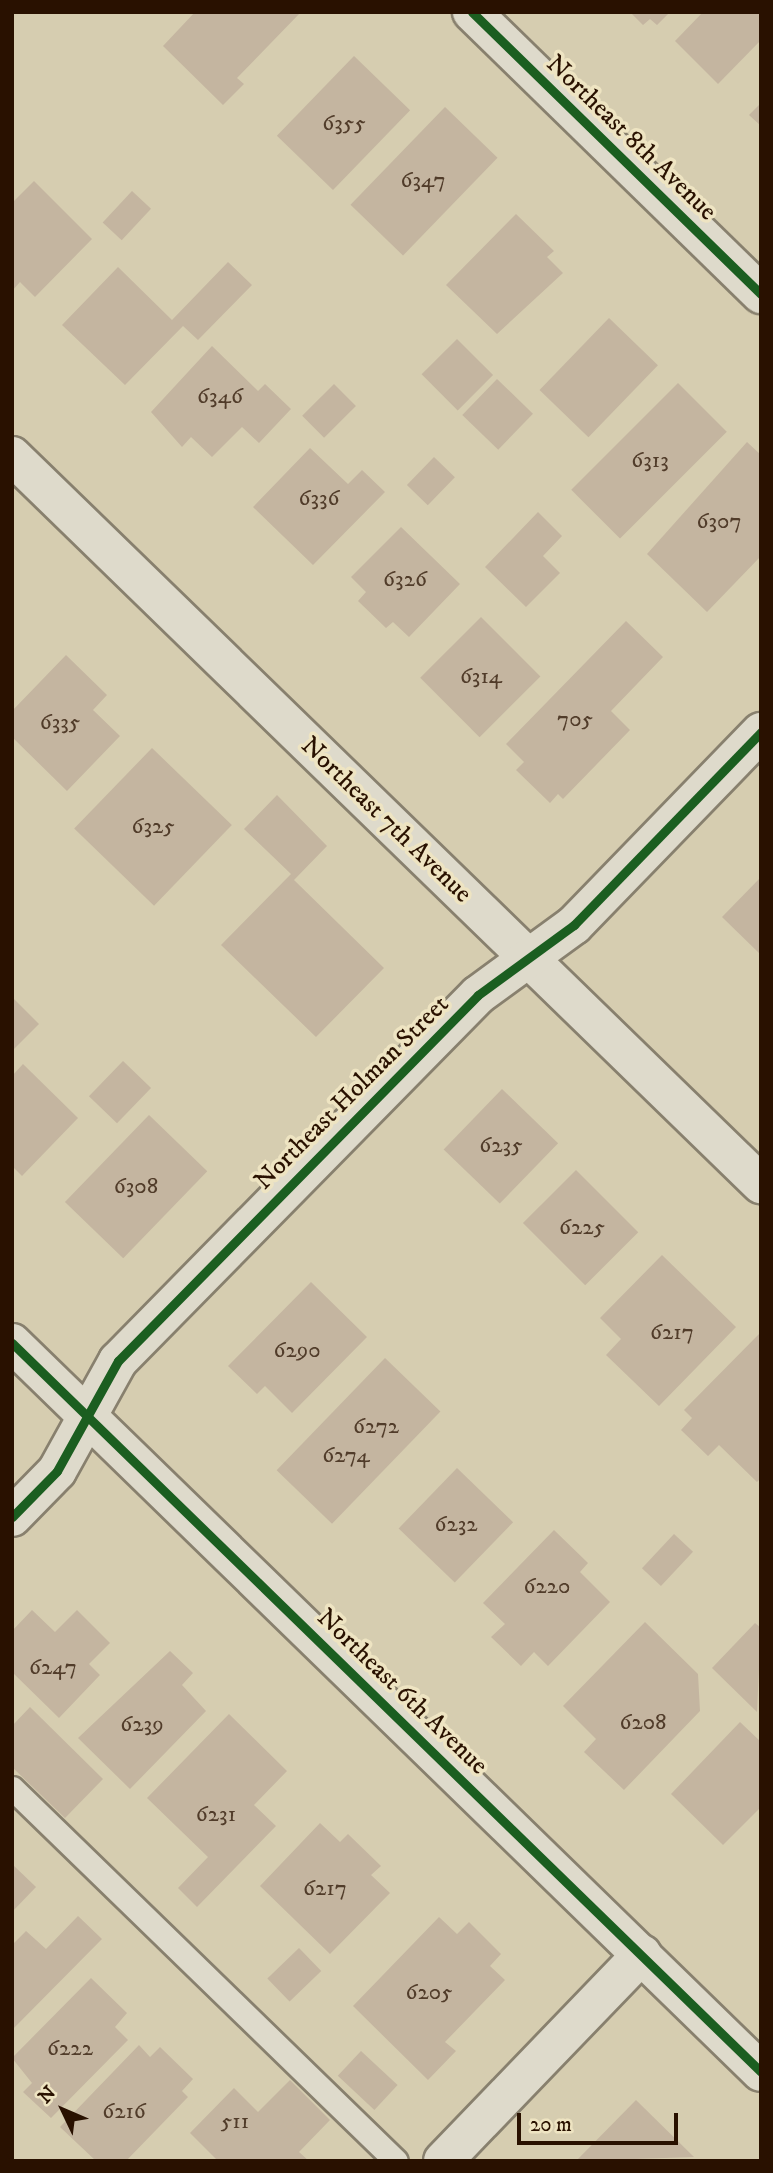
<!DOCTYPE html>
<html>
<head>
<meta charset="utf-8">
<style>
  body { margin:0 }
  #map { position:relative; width:773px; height:2173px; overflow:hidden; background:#d6cdb0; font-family:"IM FELL DW Pica",serif }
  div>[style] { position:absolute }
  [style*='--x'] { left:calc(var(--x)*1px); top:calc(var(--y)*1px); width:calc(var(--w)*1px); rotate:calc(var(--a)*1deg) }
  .building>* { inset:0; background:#c4b5a0; transform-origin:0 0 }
  .roads { filter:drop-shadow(2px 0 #88806e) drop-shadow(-2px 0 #88806e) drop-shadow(0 2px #88806e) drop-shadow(0 -2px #88806e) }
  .lane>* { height:23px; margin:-11.5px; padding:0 11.5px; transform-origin:11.5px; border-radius:11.5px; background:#dedacb }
  .street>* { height:38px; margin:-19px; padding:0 19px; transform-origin:19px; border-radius:19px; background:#dedacb }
  .cycleway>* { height:9px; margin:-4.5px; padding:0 4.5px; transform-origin:4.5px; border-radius:4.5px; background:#1b5e20 }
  span { translate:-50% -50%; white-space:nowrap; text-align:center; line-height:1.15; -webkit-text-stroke:7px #eee4c2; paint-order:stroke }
  .number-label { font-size:23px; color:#513c2a }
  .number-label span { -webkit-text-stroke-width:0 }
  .street-label { font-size:26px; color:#291100 }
  .frame { position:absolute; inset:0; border:14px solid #291100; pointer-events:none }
  .north { position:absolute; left:28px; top:2075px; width:70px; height:70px; -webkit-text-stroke:5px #eee4c2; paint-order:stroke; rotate:314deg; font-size:19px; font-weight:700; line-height:28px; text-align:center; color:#291100 }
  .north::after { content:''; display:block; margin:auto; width:24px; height:32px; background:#291100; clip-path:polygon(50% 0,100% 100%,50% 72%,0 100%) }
  .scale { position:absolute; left:517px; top:2113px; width:161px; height:32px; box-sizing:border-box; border:4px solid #291100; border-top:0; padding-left:9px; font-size:21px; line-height:24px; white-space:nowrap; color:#291100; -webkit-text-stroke:5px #eee4c2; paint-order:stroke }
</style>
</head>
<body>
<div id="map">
  <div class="building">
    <div style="clip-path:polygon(195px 12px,301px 12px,237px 78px,244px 84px,223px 105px,163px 46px)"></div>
    <div style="clip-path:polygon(630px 12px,670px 12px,657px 25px,650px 19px,643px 25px)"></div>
    <div style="clip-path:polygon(703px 12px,761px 12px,761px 40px,718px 84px,675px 41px)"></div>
    <div style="left:354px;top:56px;width:78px;height:111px;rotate:44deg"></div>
    <div style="clip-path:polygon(761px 103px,761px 126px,749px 115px)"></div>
    <div style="left:445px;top:107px;width:73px;height:136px;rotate:44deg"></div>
    <div style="clip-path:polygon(34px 181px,92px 239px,35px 297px,20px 282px,12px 291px,12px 203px)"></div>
    <div style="left:132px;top:191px;width:26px;height:43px;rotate:43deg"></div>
    <div style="clip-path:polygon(516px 214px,554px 251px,547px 257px,563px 273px,497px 334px,446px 285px)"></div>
    <div style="clip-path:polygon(228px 262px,252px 285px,198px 340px,183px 326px,125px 385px,62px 325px,118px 267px,172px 320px)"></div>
    <div style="left:609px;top:318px;width:68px;height:100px;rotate:44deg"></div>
    <div style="left:457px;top:339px;width:51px;height:50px;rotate:45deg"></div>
    <div style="clip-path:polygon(212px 346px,258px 391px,265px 384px,291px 409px,259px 443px,242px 427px,212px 457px,191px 437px,182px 447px,151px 412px)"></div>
    <div style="left:497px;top:379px;width:50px;height:50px;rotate:44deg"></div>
    <div style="left:678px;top:383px;width:69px;height:151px;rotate:45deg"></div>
    <div style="left:334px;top:384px;width:31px;height:45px;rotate:45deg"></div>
    <div style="clip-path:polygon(747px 442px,761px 455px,761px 556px,707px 612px,647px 554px)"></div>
    <div style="clip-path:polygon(310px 448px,348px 484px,362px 470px,385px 492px,313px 565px,253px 507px)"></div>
    <div style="left:434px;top:457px;width:29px;height:39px;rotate:44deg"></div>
    <div style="clip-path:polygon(538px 512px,562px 536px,543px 556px,560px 573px,526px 607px,485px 567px)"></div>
    <div style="clip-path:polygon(401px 527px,460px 584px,409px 637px,393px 622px,386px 628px,358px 601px,366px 592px,351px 577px)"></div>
    <div style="left:481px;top:617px;width:84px;height:86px;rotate:45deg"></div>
    <div style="clip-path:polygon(626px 621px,663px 657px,611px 711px,630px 730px,563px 799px,558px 794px,550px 803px,516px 770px,524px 762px,506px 744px)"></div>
    <div style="clip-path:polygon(66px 655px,107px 695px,93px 710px,120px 736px,67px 791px,12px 737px,12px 711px)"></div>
    <div style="left:152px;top:748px;width:111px;height:112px;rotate:44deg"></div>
    <div style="clip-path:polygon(277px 795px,327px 846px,294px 880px,384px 968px,316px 1037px,221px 945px,291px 874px,244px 829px)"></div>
    <div style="clip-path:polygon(761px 877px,761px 955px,722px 917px)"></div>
    <div style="clip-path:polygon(12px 997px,39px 1024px,12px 1051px)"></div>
    <div style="left:123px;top:1061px;width:39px;height:49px;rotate:44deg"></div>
    <div style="clip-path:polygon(23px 1064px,78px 1118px,22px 1176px,12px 1166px,12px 1076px)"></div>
    <div style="left:502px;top:1089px;width:78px;height:84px;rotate:44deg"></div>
    <div style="left:149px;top:1115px;width:81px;height:121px;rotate:44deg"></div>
    <div style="left:576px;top:1170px;width:88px;height:75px;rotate:45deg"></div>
    <div style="clip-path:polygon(662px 1255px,736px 1327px,659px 1406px,606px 1355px,621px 1339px,600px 1318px)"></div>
    <div style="clip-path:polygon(311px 1282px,367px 1337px,292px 1413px,265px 1386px,257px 1394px,228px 1366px)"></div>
    <div style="clip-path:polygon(761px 1332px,761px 1478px,757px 1482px,719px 1445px,708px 1456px,681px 1430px,692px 1418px,684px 1410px)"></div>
    <div style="left:385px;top:1358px;width:77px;height:156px;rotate:44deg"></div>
    <div style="left:457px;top:1468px;width:78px;height:84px;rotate:44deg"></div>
    <div style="clip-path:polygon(554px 1530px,588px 1563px,580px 1572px,610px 1602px,548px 1666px,534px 1652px,521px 1666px,491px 1637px,505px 1624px,483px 1603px)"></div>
    <div style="left:674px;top:1534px;width:26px;height:47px;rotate:43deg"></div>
    <div style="clip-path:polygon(32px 1610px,55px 1632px,77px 1610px,110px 1643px,89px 1664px,100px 1675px,59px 1718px,12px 1672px,12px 1631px)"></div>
    <div style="clip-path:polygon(645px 1622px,698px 1674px,700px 1711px,624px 1790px,584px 1752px,596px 1739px,563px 1706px)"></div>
    <div style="clip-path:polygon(755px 1623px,761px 1628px,757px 1712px,712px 1668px)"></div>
    <div style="clip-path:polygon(170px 1651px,193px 1673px,182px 1685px,206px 1711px,130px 1789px,78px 1738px)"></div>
    <div style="clip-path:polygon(30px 1707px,103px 1779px,65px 1818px,12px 1767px,12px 1726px)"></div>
    <div style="clip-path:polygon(229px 1714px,287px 1771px,254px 1805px,276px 1826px,197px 1907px,178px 1888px,208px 1857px,147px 1798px)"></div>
    <div style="clip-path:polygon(740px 1722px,761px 1742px,761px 1807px,723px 1845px,671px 1794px)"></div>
    <div style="clip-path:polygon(320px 1823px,340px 1842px,348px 1834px,381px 1866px,371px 1875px,390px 1893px,330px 1954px,260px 1886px)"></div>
    <div style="clip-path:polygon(12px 1864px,36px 1887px,12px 1912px)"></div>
    <div style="clip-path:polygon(78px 1916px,102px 1939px,12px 2030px,12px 1945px,26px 1931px,46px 1949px)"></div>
    <div style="clip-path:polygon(439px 1917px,457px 1934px,469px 1922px,501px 1954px,490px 1966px,505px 1980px,445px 2042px,456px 2051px,428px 2080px,353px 2006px)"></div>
    <div style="left:299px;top:1948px;width:32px;height:44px;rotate:46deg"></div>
    <div style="clip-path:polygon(91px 1978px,127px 2013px,115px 2027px,128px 2040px,51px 2118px,23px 2092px,32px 2083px,12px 2058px)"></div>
    <div style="clip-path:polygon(139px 2045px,150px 2057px,160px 2047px,193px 2079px,182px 2091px,188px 2097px,126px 2161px,96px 2161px,60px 2127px)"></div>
    <div style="left:361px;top:2051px;width:50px;height:34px;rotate:43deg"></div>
    <div style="clip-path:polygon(290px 2080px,330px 2120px,299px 2152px,309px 2161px,218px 2161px,190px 2133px,234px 2088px,258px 2112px)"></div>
    <div style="clip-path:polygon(636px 2100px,694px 2157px,576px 2161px)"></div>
  </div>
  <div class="roads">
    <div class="lane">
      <div style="--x:12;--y:1788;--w:535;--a:44.17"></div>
    </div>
    <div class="street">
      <div style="--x:472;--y:12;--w:404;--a:44.3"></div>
      <div style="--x:12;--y:456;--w:1045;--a:44.19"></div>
      <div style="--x:12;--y:1343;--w:1045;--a:44.22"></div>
      <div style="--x:12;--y:1517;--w:64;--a:-45.6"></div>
      <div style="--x:57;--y:1471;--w:126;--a:-61"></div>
      <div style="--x:118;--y:1361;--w:513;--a:-45.47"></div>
      <div style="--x:478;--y:995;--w:119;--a:-36.1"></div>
      <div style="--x:574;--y:925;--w:269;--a:-45.9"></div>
      <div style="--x:443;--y:2161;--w:287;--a:-46.1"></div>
    </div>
  </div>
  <div class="cycleway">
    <div style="--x:472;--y:12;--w:404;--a:44.3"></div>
    <div style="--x:12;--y:1343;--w:1045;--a:44.22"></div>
    <div style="--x:12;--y:1517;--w:64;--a:-45.6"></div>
    <div style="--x:57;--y:1471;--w:126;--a:-61"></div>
    <div style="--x:118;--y:1361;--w:513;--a:-45.47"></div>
    <div style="--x:478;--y:995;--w:119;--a:-36.1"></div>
    <div style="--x:574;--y:925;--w:269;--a:-45.9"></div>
  </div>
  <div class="number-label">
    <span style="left:344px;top:124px">6355</span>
    <span style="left:423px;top:181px">6347</span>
    <span style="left:220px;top:397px">6346</span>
    <span style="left:650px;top:461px">6313</span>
    <span style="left:319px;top:499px">6336</span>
    <span style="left:719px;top:522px">6307</span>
    <span style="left:405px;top:580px">6326</span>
    <span style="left:481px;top:677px">6314</span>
    <span style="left:575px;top:720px">705</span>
    <span style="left:60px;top:723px">6335</span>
    <span style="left:153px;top:827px">6325</span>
    <span style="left:501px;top:1146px">6235</span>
    <span style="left:136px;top:1187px">6308</span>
    <span style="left:582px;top:1228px">6225</span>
    <span style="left:672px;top:1333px">6217</span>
    <span style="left:297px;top:1351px">6290</span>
    <span style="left:376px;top:1427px">6272</span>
    <span style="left:346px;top:1456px">6274</span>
    <span style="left:456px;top:1525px">6232</span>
    <span style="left:547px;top:1587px">6220</span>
    <span style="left:53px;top:1668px">6247</span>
    <span style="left:643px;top:1723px">6208</span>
    <span style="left:142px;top:1725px">6239</span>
    <span style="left:216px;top:1815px">6231</span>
    <span style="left:325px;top:1889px">6217</span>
    <span style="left:429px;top:1993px">6205</span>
    <span style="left:70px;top:2049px">6222</span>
    <span style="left:124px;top:2112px">6216</span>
    <span style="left:235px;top:2122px">511</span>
  </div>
  <div class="street-label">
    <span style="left:631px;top:138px;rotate:44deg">Northeast 8th Avenue</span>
    <span style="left:386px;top:820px;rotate:44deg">Northeast 7th Avenue</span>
    <span style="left:352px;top:1093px;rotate:-45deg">Northeast Holman Street</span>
    <span style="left:402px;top:1692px;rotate:44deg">Northeast 6th Avenue</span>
  </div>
  <div class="frame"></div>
  <div class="north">N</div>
  <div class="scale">20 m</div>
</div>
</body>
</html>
